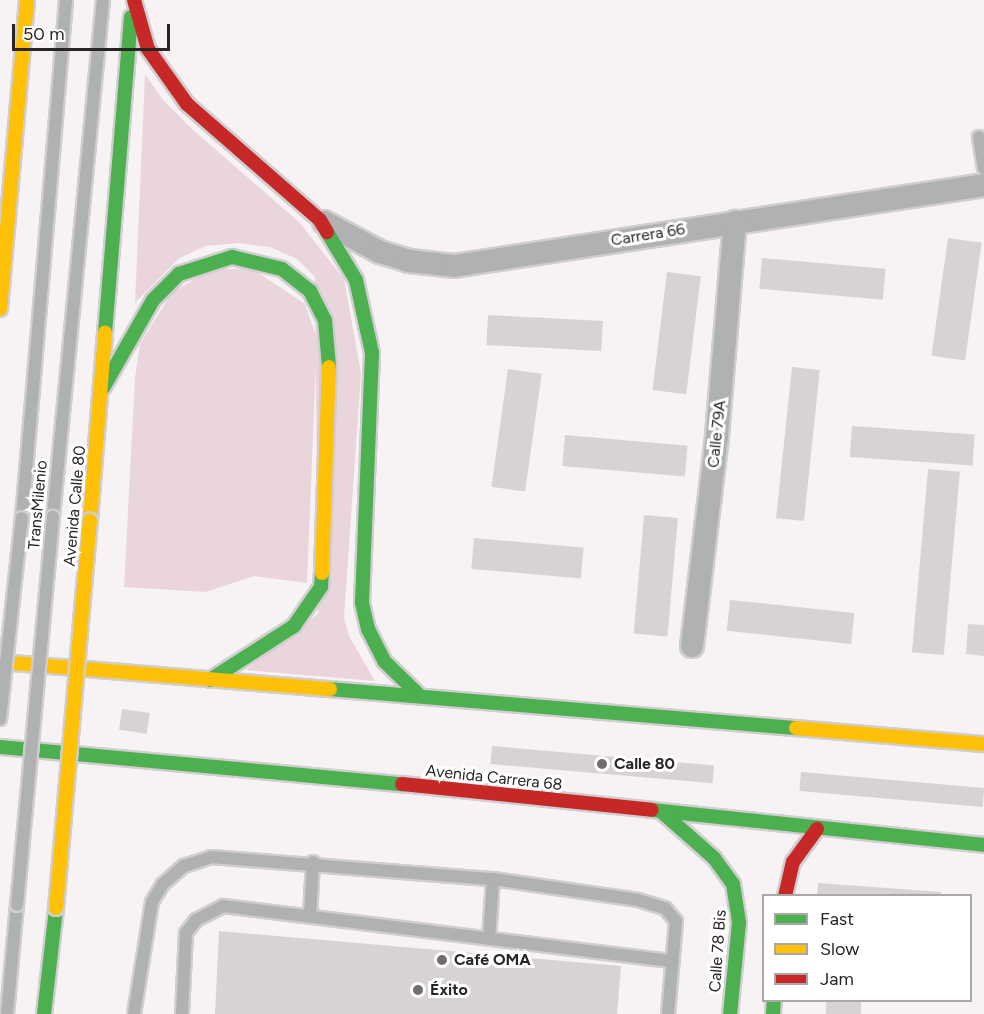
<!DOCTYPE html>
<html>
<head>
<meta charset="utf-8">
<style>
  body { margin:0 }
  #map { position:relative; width:984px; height:1014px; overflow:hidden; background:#f7f2f4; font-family:Figtree,sans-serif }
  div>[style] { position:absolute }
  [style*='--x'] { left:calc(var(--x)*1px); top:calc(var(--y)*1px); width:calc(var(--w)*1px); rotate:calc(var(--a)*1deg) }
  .green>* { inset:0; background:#ebd5dd }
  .building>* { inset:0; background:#d7d3d5; transform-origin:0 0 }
  .roads { filter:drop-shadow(2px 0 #d1cecf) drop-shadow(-2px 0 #d1cecf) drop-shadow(0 2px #d1cecf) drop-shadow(0 -2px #d1cecf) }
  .lane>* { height:12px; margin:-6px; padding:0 6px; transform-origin:6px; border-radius:6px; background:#b0b1b2 }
  .street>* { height:22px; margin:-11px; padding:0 11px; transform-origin:11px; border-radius:11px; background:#b0b1b2 }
  .fast>* { height:14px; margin:-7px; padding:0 7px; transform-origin:7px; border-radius:7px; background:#4caf50 }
  .slow>* { height:14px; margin:-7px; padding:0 7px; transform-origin:7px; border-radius:7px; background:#ffc107 }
  .jam>* { height:14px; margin:-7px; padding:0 7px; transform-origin:7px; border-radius:7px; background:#c62828 }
  .bridges { filter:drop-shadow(2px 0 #d1cecf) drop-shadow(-2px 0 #d1cecf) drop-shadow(0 2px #d1cecf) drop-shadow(0 -2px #d1cecf) }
  .lane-bridge>* { height:12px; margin:-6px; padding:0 6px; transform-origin:6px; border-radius:6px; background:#b0b1b2 }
  .slow-bridge>* { height:14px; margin:-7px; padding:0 7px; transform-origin:7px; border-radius:7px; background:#ffc107 }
  .dots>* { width:16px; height:16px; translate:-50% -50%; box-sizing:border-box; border:3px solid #fff; border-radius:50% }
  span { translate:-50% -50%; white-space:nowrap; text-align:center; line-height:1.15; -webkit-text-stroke:6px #fff; paint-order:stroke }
  .street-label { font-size:16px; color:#292426 }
  .poi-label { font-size:16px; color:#292426; font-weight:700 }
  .left { translate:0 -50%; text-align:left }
  .legend { position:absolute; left:762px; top:894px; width:210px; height:108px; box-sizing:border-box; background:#fff; border:2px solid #a9a7a8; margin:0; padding:8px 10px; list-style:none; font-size:18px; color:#292426 }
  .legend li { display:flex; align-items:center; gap:12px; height:30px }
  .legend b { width:30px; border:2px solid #a9a7a8 }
  .scale { position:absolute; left:12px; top:24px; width:158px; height:27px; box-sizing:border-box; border:3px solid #292426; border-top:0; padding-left:8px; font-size:18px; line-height:21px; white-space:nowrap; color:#292426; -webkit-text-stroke:4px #fff; paint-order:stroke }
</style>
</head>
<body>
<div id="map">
  <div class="green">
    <div style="clip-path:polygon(145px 74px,163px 100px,192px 129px,299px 222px,344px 279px,361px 373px,344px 617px,349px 636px,375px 681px,246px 670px,318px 614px,315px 277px,297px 259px,270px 247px,238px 243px,205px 246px,178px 259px,135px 303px)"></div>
    <div style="clip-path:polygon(251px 268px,305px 304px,317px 339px,307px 583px,254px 576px,205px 592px,124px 587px,135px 378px,140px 344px,172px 292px,211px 270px)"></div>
  </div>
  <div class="building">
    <div style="left:948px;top:238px;width:34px;height:119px;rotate:8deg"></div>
    <div style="left:762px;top:258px;width:124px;height:31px;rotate:5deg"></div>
    <div style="left:667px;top:272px;width:34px;height:119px;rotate:7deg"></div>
    <div style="left:488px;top:315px;width:115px;height:30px;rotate:3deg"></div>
    <div style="left:792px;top:367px;width:28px;height:152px;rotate:6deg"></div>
    <div style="left:508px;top:369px;width:34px;height:119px;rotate:8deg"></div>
    <div style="left:852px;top:426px;width:123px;height:31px;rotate:4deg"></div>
    <div style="left:565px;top:435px;width:123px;height:31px;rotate:5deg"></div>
    <div style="left:928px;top:469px;width:32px;height:184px;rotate:5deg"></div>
    <div style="left:644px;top:515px;width:34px;height:119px;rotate:5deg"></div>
    <div style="left:474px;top:538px;width:110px;height:31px;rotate:5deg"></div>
    <div style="left:730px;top:600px;width:125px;height:31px;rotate:6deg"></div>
    <div style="clip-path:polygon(968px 624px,984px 625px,984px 656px,966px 654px)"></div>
    <div style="left:122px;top:709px;width:28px;height:21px;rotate:8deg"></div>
    <div style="left:492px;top:746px;width:223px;height:18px;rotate:5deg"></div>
    <div style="left:801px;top:772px;width:184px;height:19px;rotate:5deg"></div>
    <div style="clip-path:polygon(818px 883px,941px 892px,941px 896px,817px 896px)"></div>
    <div style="clip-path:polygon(219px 931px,621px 966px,617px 1014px,215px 1014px)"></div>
    <div style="left:826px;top:1000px;width:35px;height:14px"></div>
  </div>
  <div class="roads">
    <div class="lane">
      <div style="--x:979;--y:137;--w:32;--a:81"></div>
      <div style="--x:53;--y:517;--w:519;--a:-84.48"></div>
      <div style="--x:22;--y:518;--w:520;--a:-85.14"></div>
      <div style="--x:310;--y:916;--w:54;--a:-86.8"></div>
      <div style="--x:489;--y:939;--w:60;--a:-86.2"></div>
      <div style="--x:7;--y:1014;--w:109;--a:-84.8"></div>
      <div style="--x:134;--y:1014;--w:113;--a:-80.9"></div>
      <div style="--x:152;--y:902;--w:21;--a:-59"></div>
      <div style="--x:163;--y:884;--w:28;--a:-41"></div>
      <div style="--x:184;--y:866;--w:28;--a:-18"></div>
      <div style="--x:211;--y:857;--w:283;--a:4.5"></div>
      <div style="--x:493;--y:879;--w:147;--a:8.2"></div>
      <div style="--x:638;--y:900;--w:28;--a:17"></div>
      <div style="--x:665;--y:908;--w:17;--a:50"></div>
      <div style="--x:676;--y:921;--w:93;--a:94.9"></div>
      <div style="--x:182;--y:1014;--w:81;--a:-87.2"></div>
      <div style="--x:186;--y:933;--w:16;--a:-52"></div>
      <div style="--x:196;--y:920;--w:30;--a:-27"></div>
      <div style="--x:223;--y:906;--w:453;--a:7"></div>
    </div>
    <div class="street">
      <div style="--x:324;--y:222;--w:64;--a:28.2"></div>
      <div style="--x:380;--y:252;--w:30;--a:17"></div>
      <div style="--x:409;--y:261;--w:45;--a:6.3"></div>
      <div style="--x:454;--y:266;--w:536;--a:-8.69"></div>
      <div style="--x:692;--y:646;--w:212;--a:-83.2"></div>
      <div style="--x:717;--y:435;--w:214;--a:-85.2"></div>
    </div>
    <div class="fast">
      <div style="--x:327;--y:232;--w:56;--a:58.9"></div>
      <div style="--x:356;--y:280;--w:75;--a:77.6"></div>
      <div style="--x:372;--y:353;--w:250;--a:92.3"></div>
      <div style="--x:362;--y:603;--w:27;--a:77"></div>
      <div style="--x:368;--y:629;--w:36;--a:63"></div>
      <div style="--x:384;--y:661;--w:47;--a:44.1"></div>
      <div style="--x:105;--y:333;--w:317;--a:-85.3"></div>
      <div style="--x:103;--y:388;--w:101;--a:-60.4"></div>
      <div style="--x:153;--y:300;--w:37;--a:-45"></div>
      <div style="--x:179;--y:274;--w:56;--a:-17.8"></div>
      <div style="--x:232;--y:257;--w:51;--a:13.5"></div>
      <div style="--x:282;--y:269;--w:36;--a:38"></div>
      <div style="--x:310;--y:291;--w:33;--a:63"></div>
      <div style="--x:325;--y:320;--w:47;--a:85.1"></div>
      <div style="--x:210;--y:680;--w:100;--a:-32.7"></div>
      <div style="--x:294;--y:626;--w:47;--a:-55.3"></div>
      <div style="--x:321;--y:587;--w:14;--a:-86"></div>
      <div style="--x:330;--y:689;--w:468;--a:4.8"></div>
      <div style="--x:0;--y:747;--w:404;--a:5.3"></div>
      <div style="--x:652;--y:810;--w:334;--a:6"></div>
      <div style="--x:663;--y:813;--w:68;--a:41.4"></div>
      <div style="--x:714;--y:858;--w:32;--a:54"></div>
      <div style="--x:733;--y:884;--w:39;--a:81"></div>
      <div style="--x:739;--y:923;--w:91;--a:95.6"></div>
      <div style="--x:44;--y:1014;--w:107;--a:-83.5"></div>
      <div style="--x:773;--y:1014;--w:14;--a:-86"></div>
    </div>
    <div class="slow">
      <div style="--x:0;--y:309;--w:310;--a:-85"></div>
      <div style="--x:90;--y:520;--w:188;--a:-85.4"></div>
      <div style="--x:322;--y:573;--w:206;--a:-88.1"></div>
      <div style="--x:0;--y:662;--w:331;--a:4.7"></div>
      <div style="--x:796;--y:728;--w:189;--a:4.9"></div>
    </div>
    <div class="jam">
      <div style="--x:134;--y:0;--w:51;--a:74.1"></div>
      <div style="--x:148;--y:49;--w:67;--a:54.7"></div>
      <div style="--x:187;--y:104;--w:176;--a:41.1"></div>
      <div style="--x:320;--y:220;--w:14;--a:60"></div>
      <div style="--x:402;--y:784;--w:251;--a:5.9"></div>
      <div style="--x:785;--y:896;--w:35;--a:-77"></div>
      <div style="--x:793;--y:862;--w:41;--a:-54"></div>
    </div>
  </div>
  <div class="bridges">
    <div class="lane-bridge">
      <div style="--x:0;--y:719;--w:202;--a:-83.8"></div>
      <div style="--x:17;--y:905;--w:390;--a:-84.7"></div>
    </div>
    <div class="slow-bridge">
      <div style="--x:56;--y:908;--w:389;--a:-85"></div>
    </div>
  </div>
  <div class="dots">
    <div style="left:602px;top:764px;background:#716c6e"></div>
    <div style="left:442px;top:960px;background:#716c6e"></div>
    <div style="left:418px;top:990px;background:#716c6e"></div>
  </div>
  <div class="street-label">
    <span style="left:648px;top:235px;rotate:-9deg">Carrera 66</span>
    <span style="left:717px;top:434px;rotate:-84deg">Calle 79A</span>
    <span style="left:38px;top:505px;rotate:-85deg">TransMilenio</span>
    <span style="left:75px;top:506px;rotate:-85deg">Avenida Calle 80</span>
    <span style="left:494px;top:778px;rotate:6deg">Avenida Carrera 68</span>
    <span style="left:718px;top:951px;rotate:-86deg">Calle 78 Bis</span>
  </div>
  <div class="poi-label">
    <span class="left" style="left:614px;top:764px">Calle 80</span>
    <span class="left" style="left:454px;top:960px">Café OMA</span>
    <span class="left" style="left:430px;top:990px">Éxito</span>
  </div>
  <ul class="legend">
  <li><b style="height:8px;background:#4caf50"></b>Fast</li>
  <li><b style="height:8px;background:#ffc107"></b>Slow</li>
  <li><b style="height:8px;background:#c62828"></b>Jam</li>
  </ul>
  <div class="scale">50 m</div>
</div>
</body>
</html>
